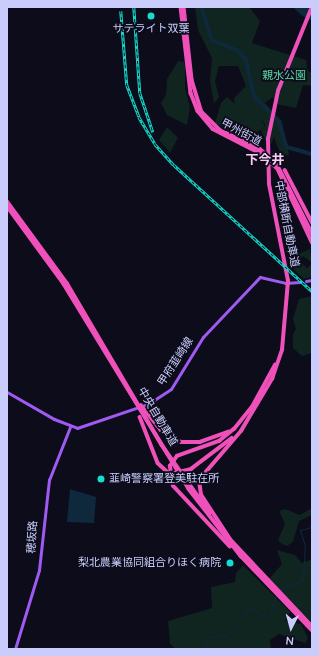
<!DOCTYPE html>
<html>
<head>
<meta charset="utf-8">
<style>
  body { margin:0 }
  #map { position:relative; width:319px; height:656px; overflow:hidden; background:#0c0c1b; font-family:"Nunito Sans","Noto Sans JP",sans-serif }
  div>[style] { position:absolute }
  [style*='--x'] { left:calc(var(--x)*1px); top:calc(var(--y)*1px); width:calc(var(--w)*1px); rotate:calc(var(--a)*1deg) }
  .green>* { inset:0; background:#102420 }
  .water>* { inset:0; background:#0f293c }
  .stream>* { height:1px; margin:-0.5px; padding:0 0.5px; transform-origin:0.5px; border-radius:0.5px; background:#0f293c }
  .river>* { height:3.5px; margin:-1.75px; padding:0 1.75px; transform-origin:1.75px; border-radius:1.75px; background:#0f293c }
  .major>* { height:3px; margin:-1.5px; padding:0 1.5px; transform-origin:1.5px; border-radius:1.5px; background:#9f5bf1 }
  .highway>* { height:3.5px; margin:-1.75px; padding:0 1.75px; transform-origin:1.75px; border-radius:1.75px; background:#f050b9 }
  .rail>* { height:2.5px; margin-top:-1.25px; transform-origin:0; background:repeating-linear-gradient(90deg,#0c0c1b 0 3px,#13decf 0 6px); box-sizing:border-box; border-block:1px solid #13decf }
  .dots>* { width:11px; height:11px; translate:-50% -50%; box-sizing:border-box; border:2px solid #0c0c1b; border-radius:50% }
  span { translate:-50% -50%; white-space:nowrap; text-align:center; line-height:1.15; -webkit-text-stroke:3.5px #0c0c1b; paint-order:stroke }
  .poi-label { font-size:11px; color:#cacdfb }
  .left { translate:0 -50%; text-align:left }
  .right { translate:-100% -50%; text-align:right }
  .park-label { font-size:11px; color:#5ed3a1 }
  .street-label { font-size:11px; color:#cacdfb }
  .quarter-label { font-size:13px; color:#fbccf2; font-weight:700 }
  .frame { position:absolute; inset:0; border:8px solid #cacdfb; pointer-events:none }
  .north { position:absolute; left:271px; top:608px; width:40px; height:40px; -webkit-text-stroke:3px #0c0c1b; paint-order:stroke; rotate:186deg; font-size:11px; font-weight:700; line-height:16px; text-align:center; color:#cacdfb }
  .north::after { content:''; display:block; margin:auto; width:14px; height:18px; background:#cacdfb; clip-path:polygon(50% 0,100% 100%,50% 72%,0 100%) }
</style>
</head>
<body>
<div id="map">
  <div class="green">
    <div style="clip-path:polygon(195px 7px,249px 7px,260px 21px,252px 43px,306px 60px,308px 71px,312px 73px,312px 86px,303px 85px,296px 108px,276px 104px,273px 97px,265px 103px,282px 121px,289px 155px,281px 156px,274px 137px,271px 144px,265px 141px,261px 130px,265px 127px,265px 124px,261px 119px,265px 127px,252px 135px,249px 141px,215px 123px,221px 103px,227px 97px,235px 104px,234px 98px,246px 86px,238px 66px,219px 66px,215px 81px,219px 97px,214px 104px,210px 81px,212px 58px,198px 30px)"></div>
    <div style="clip-path:polygon(178px 61px,184px 62px,185px 66px,185px 88px,190px 107px,187px 125px,167px 115px,161px 103px,166px 95px,167px 79px)"></div>
    <div style="clip-path:polygon(167px 127px,178px 138px,170px 153px,159px 140px)"></div>
    <div style="clip-path:polygon(310px 249px,312px 263px,303px 256px,299px 261px,307px 268px,312px 264px,312px 277px,304px 279px,291px 267px,295px 265px,294px 256px)"></div>
    <div style="clip-path:polygon(312px 296px,312px 353px,302px 356px,293px 348px,293px 334px,296px 329px,293px 319px,299px 299px)"></div>
    <div style="clip-path:polygon(312px 508px,312px 515px,299px 521px,293px 542px,287px 546px,282px 544px,278px 540px,285px 524px,279px 511px,285px 509px,300px 515px)"></div>
    <div style="clip-path:polygon(277px 550px,295px 555px,302px 563px,312px 559px,312px 623px,269px 579px,282px 564px)"></div>
    <div style="clip-path:polygon(243px 565px,290px 612px,285px 621px,301px 624px,308px 638px,305px 643px,279px 634px,270px 640px,271px 649px,176px 649px,170px 644px,168px 621px,212px 608px,211px 587px,235px 582px,236px 573px)"></div>
  </div>
  <div class="water">
    <div style="clip-path:polygon(293px 7px,312px 7px,312px 21px,301px 15px)"></div>
    <div style="clip-path:polygon(70px 489px,96px 497px,94px 523px,67px 522px)"></div>
  </div>
  <div class="stream">
    <div style="--x:280;--y:589;--w:25;--a:-21"></div>
    <div style="--x:303;--y:580;--w:34;--a:-87"></div>
    <div style="--x:305;--y:546;--w:17;--a:-107"></div>
    <div style="--x:300;--y:530;--w:12;--a:-14"></div>
    <div style="--x:205;--y:649;--w:12;--a:-81"></div>
    <div style="--x:207;--y:637;--w:21;--a:-5"></div>
    <div style="--x:228;--y:635;--w:37;--a:-52"></div>
    <div style="--x:251;--y:606;--w:14;--a:39"></div>
    <div style="--x:262;--y:615;--w:8;--a:7"></div>
    <div style="--x:270;--y:616;--w:22;--a:-74"></div>
  </div>
  <div class="river">
    <div style="--x:202;--y:7;--w:34;--a:73"></div>
    <div style="--x:212;--y:40;--w:27;--a:22"></div>
    <div style="--x:237;--y:50;--w:13;--a:45"></div>
    <div style="--x:246;--y:59;--w:39;--a:77"></div>
    <div style="--x:255;--y:97;--w:34;--a:45"></div>
    <div style="--x:279;--y:121;--w:27;--a:73"></div>
    <div style="--x:287;--y:147;--w:26;--a:16"></div>
  </div>
  <div class="major">
    <div style="--x:306;--y:281;--w:6;--a:-9"></div>
    <div style="--x:7;--y:392;--w:54;--a:29.9"></div>
    <div style="--x:54;--y:419;--w:25;--a:21"></div>
    <div style="--x:77;--y:428;--w:75;--a:-18.7"></div>
    <div style="--x:148;--y:404;--w:27;--a:-33"></div>
    <div style="--x:171;--y:389;--w:61;--a:-58.4"></div>
    <div style="--x:203;--y:337;--w:83;--a:-46.5"></div>
    <div style="--x:260;--y:277;--w:26;--a:13"></div>
    <div style="--x:285;--y:283;--w:15;--a:-4"></div>
    <div style="--x:15;--y:649;--w:83;--a:-73.1"></div>
    <div style="--x:39;--y:570;--w:91;--a:-83.7"></div>
    <div style="--x:49;--y:480;--w:57;--a:-68.4"></div>
  </div>
  <div class="highway">
    <div style="--x:181;--y:7;--w:87;--a:83.4"></div>
    <div style="--x:191;--y:93;--w:19;--a:69"></div>
    <div style="--x:198;--y:111;--w:23;--a:50"></div>
    <div style="--x:213;--y:129;--w:51;--a:27.1"></div>
    <div style="--x:258;--y:152;--w:26;--a:40"></div>
    <div style="--x:278;--y:169;--w:81;--a:65"></div>
    <div style="--x:184;--y:7;--w:73;--a:83.7"></div>
    <div style="--x:192;--y:80;--w:34;--a:73"></div>
    <div style="--x:202;--y:112;--w:25;--a:45"></div>
    <div style="--x:220;--y:130;--w:44;--a:25.4"></div>
    <div style="--x:260;--y:149;--w:21;--a:39"></div>
    <div style="--x:276;--y:162;--w:80;--a:63.1"></div>
    <div style="--x:285;--y:170;--w:59;--a:62.6"></div>
    <div style="--x:7;--y:201;--w:102;--a:53.8"></div>
    <div style="--x:67;--y:283;--w:188;--a:59.6"></div>
    <div style="--x:162;--y:445;--w:83;--a:54.8"></div>
    <div style="--x:7;--y:206;--w:97;--a:53.8"></div>
    <div style="--x:64;--y:284;--w:240;--a:58.6"></div>
    <div style="--x:189;--y:489;--w:85;--a:52.2"></div>
    <div style="--x:241;--y:556;--w:103;--a:46.2"></div>
    <div style="--x:141;--y:405;--w:32;--a:51"></div>
    <div style="--x:161;--y:430;--w:23;--a:31"></div>
    <div style="--x:181;--y:442;--w:19;--a:0"></div>
    <div style="--x:200;--y:442;--w:30;--a:-20"></div>
    <div style="--x:140;--y:417;--w:49;--a:68.6"></div>
    <div style="--x:158;--y:463;--w:16;--a:43"></div>
    <div style="--x:170;--y:474;--w:22;--a:-13"></div>
    <div style="--x:191;--y:469;--w:51;--a:-37.1"></div>
    <div style="--x:230;--y:539;--w:120;--a:46.7"></div>
    <div style="--x:231;--y:541;--w:55;--a:-123.1"></div>
    <div style="--x:201;--y:495;--w:15;--a:-98"></div>
    <div style="--x:199;--y:480;--w:65;--a:-49.4"></div>
    <div style="--x:241;--y:431;--w:61;--a:-59.2"></div>
    <div style="--x:272;--y:379;--w:31;--a:-71"></div>
    <div style="--x:282;--y:350;--w:69;--a:-85"></div>
    <div style="--x:288;--y:281;--w:99;--a:-101.1"></div>
    <div style="--x:269;--y:184;--w:45;--a:-91.3"></div>
    <div style="--x:268;--y:139;--w:49;--a:-78.2"></div>
    <div style="--x:278;--y:91;--w:91;--a:-68"></div>
    <div style="--x:230;--y:547;--w:83;--a:-133.1"></div>
    <div style="--x:173;--y:486;--w:20;--a:-99"></div>
    <div style="--x:170;--y:466;--w:12;--a:-55"></div>
    <div style="--x:177;--y:456;--w:45;--a:-19.7"></div>
    <div style="--x:219;--y:441;--w:19;--a:-39"></div>
    <div style="--x:234;--y:429;--w:28;--a:-51"></div>
    <div style="--x:252;--y:407;--w:48;--a:-61.3"></div>
  </div>
  <div class="rail">
    <div style="--x:134;--y:7;--w:86;--a:86"></div>
    <div style="--x:140;--y:93;--w:41;--a:71.6"></div>
    <div style="--x:121;--y:11;--w:74;--a:85.4"></div>
    <div style="--x:127;--y:85;--w:34;--a:69"></div>
    <div style="--x:139;--y:117;--w:31;--a:59"></div>
    <div style="--x:155;--y:144;--w:28;--a:48"></div>
    <div style="--x:174;--y:165;--w:187;--a:42.4"></div>
  </div>
  <div class="dots">
    <div style="left:151px;top:16px;background:#13decf"></div>
    <div style="left:101px;top:479px;background:#13decf"></div>
    <div style="left:230px;top:563px;background:#13decf"></div>
  </div>
  <div class="poi-label">
    <span style="left:151px;top:29px">サテライト双葉</span>
    <span class="left" style="left:109px;top:479px">韮崎警察署登美駐在所</span>
    <span class="right" style="left:221px;top:563px">梨北農業協同組合りほく病院</span>
  </div>
  <div class="park-label">
    <span style="left:284px;top:76px">親水公園</span>
  </div>
  <div class="street-label">
    <span style="left:241px;top:133px;rotate:28deg">甲州街道</span>
    <span style="left:286px;top:224px;rotate:79deg">中部横断自動車道</span>
    <span style="left:176px;top:362px;rotate:-57deg">甲府韮崎線</span>
    <span style="left:157px;top:417px;rotate:59deg">中央自動車道</span>
    <span style="left:33px;top:537px;rotate:-86deg">穂坂路</span>
  </div>
  <div class="quarter-label">
    <span style="left:265px;top:160px">下今井</span>
  </div>
  <div class="frame"></div>
  <div class="north">N</div>
</div>
</body>
</html>
